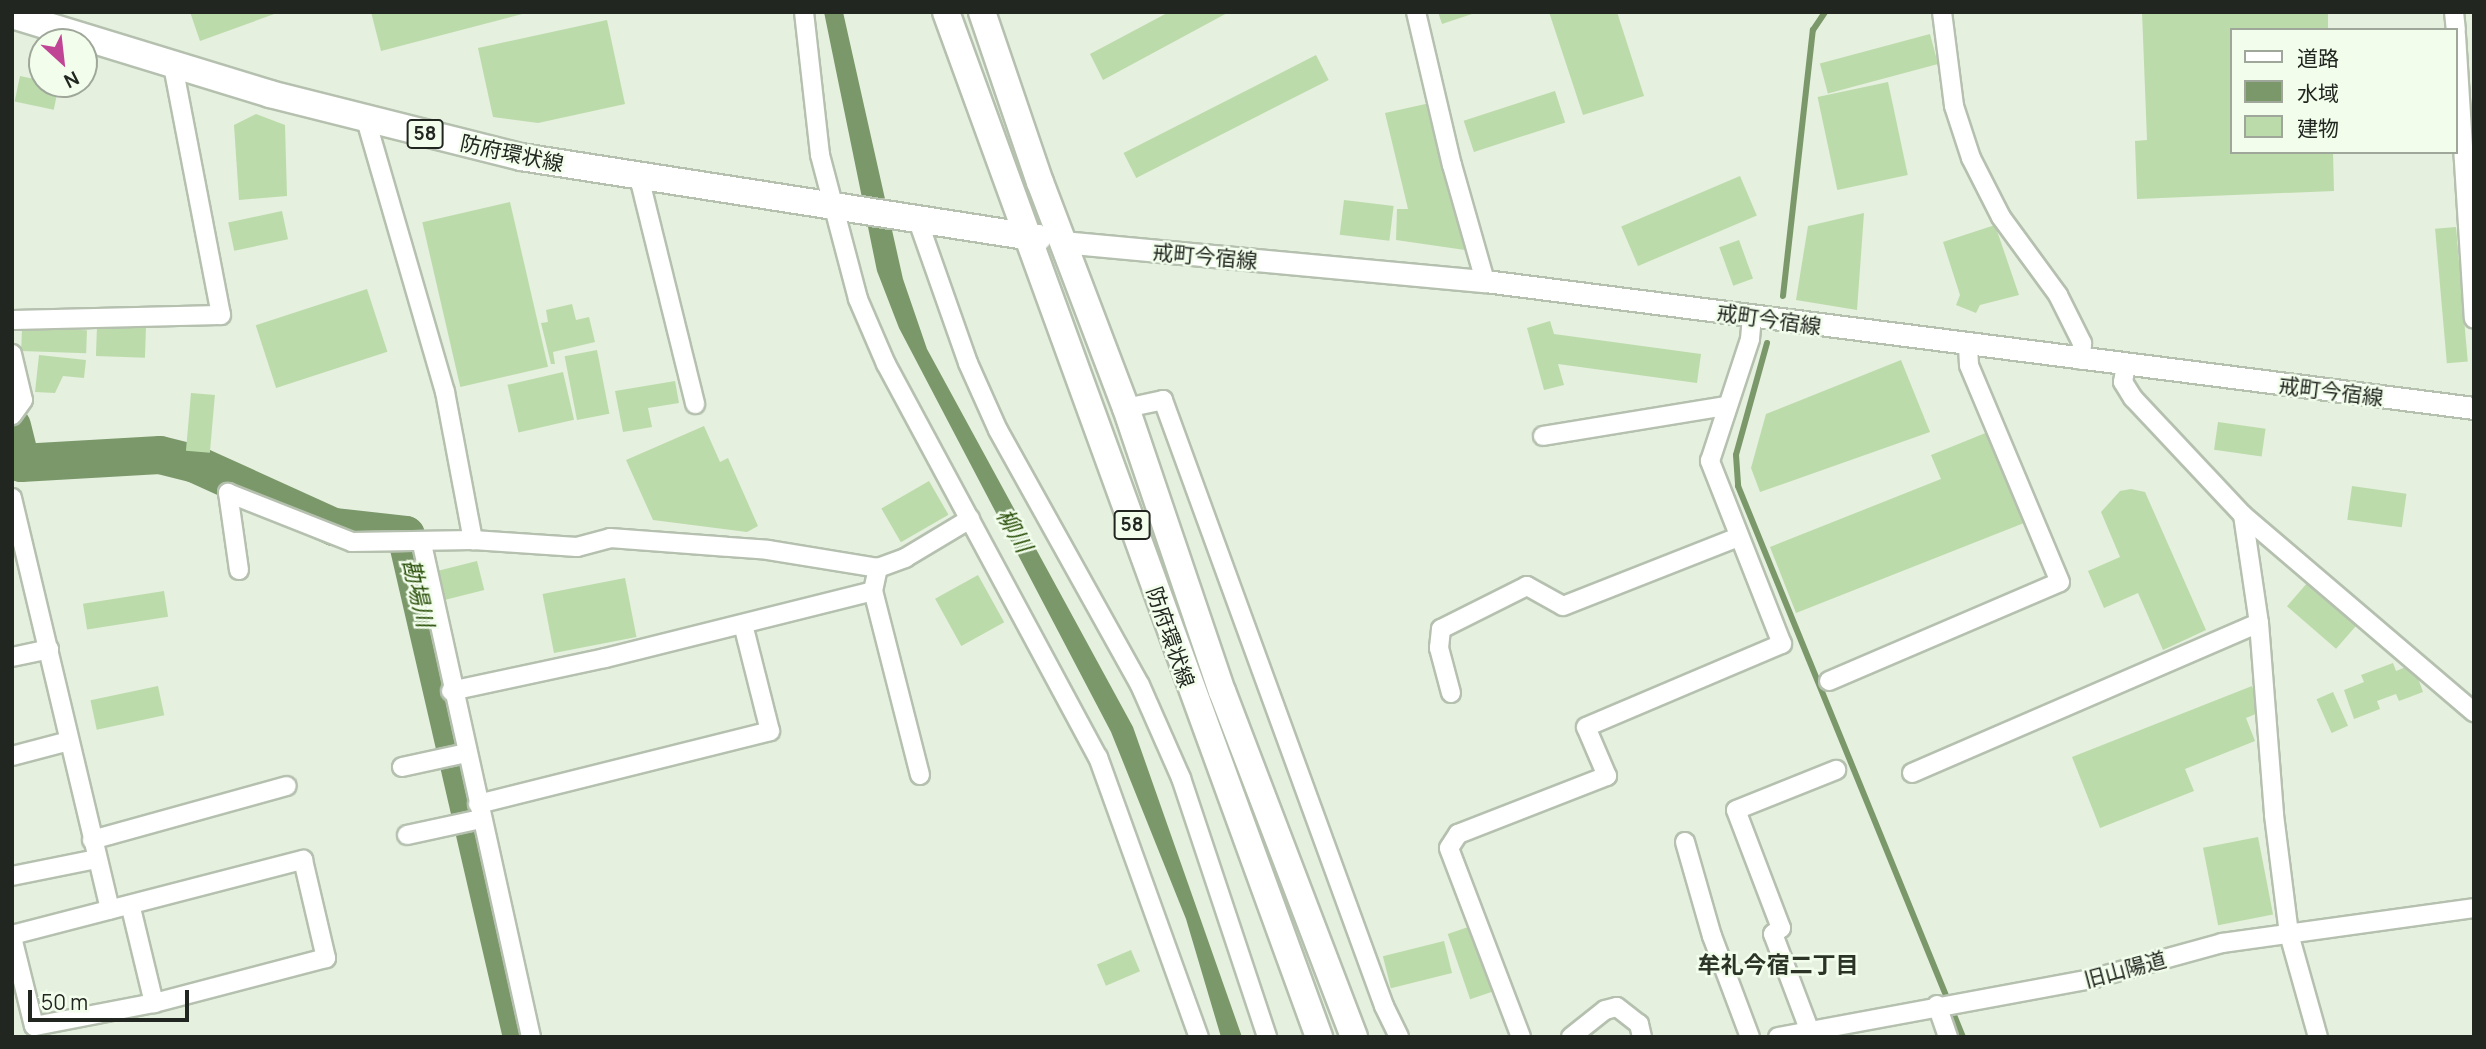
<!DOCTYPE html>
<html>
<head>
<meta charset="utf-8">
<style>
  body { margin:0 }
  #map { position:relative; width:2486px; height:1049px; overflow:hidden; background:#e5f0df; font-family:Manrope,"Noto Sans JP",sans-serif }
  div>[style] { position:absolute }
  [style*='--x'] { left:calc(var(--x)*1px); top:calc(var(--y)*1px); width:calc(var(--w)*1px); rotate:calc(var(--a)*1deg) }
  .water>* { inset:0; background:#7b986a }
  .stream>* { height:6px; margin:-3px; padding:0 3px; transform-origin:3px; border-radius:3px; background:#7b986a }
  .river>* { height:38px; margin:-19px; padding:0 19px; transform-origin:19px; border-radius:19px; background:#7b986a }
  .building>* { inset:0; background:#bcdbaa; transform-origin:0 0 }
  .roads { filter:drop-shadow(2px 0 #b5c0af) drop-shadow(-2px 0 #b5c0af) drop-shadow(0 2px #b5c0af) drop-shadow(0 -2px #b5c0af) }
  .minor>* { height:18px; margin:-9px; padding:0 9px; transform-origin:9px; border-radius:9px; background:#fff }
  .tertiary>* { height:21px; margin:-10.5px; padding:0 10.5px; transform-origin:10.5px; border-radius:10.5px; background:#fff }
  .primary>* { height:26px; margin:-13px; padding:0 13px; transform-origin:13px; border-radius:13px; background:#fff }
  span { translate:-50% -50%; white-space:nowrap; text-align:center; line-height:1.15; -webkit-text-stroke:5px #f2fdec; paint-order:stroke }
  .shield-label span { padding:2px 5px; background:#f2fdec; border:2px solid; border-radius:5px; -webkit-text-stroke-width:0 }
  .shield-label { font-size:19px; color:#222620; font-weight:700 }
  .street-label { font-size:21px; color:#222620 }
  .water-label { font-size:23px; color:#2a500a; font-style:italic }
  .neighbourhood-label { font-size:23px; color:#2b3427; font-weight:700 }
  .frame { position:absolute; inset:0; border:14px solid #222620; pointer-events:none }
  .legend { position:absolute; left:2230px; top:28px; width:228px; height:126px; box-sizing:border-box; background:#f2fdec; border:2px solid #9fa79a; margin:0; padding:9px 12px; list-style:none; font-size:21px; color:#222620 }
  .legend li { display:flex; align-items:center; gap:14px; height:35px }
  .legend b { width:35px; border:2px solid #9fa79a }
  .north { position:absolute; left:28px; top:28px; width:70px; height:70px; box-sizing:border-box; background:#f2fdec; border:2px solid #9fa79a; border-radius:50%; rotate:153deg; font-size:19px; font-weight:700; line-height:28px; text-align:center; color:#222620 }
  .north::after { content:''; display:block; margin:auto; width:24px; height:32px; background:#c14595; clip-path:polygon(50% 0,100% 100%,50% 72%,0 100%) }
  .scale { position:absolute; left:28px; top:990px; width:161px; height:32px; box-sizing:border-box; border:4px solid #222620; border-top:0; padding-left:9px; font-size:21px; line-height:24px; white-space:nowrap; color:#222620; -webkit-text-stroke:5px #f2fdec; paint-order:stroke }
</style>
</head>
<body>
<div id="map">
  <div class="water">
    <div style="clip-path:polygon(824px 12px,843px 12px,903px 279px,927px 349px,1133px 727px,1242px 1037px,1221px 1037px,1186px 919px,1111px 732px,899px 328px,877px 271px)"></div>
  </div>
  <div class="stream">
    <div style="--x:1783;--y:296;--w:268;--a:-83.6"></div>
    <div style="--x:1813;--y:30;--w:22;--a:-56"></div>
    <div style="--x:1767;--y:343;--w:116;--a:105.5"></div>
    <div style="--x:1736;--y:455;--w:31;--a:86"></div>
    <div style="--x:1738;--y:486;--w:595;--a:67.79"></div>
  </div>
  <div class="river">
    <div style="--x:12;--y:426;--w:38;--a:76"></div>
    <div style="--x:21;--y:463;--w:139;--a:-3.3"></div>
    <div style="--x:160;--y:455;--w:36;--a:14"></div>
    <div style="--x:195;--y:464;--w:153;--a:24.4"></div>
    <div style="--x:334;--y:527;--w:72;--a:6.3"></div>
    <div style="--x:406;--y:535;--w:515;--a:76.99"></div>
  </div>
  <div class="building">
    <div style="clip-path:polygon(190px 12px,277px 12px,277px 13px,200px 41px)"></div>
    <div style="clip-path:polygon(371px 12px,526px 12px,526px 13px,381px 51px)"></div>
    <div style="clip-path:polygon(1169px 12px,1229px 12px,1103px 80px,1090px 54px)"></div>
    <div style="clip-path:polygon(1438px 12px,1475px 12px,1475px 13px,1442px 24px)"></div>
    <div style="clip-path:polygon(1549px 12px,1617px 12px,1644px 96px,1583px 115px)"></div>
    <div style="clip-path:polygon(2142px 12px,2328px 12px,2328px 30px,2232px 30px,2232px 152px,2333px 152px,2334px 191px,2137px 199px,2135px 141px,2147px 140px)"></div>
    <div style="clip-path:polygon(607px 20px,625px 104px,538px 123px,493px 117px,478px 48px)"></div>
    <div style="left:1930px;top:34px;width:31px;height:114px;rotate:75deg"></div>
    <div style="left:1316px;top:55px;width:28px;height:216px;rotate:63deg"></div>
    <div style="left:20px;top:76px;width:40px;height:26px;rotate:12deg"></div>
    <div style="left:1888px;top:82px;width:95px;height:72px;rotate:78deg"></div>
    <div style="left:1555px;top:91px;width:33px;height:96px;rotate:72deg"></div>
    <div style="clip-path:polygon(1430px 103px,1465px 250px,1396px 240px,1397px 209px,1408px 209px,1385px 113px)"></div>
    <div style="clip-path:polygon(256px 114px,285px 125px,287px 196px,239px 200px,234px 125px)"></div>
    <div style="left:1740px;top:176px;width:43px;height:129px;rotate:67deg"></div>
    <div style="left:1344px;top:200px;width:50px;height:35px;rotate:7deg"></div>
    <div style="left:510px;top:202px;width:169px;height:90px;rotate:77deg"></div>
    <div style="left:282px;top:211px;width:29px;height:55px;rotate:78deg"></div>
    <div style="clip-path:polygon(1864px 213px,1857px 310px,1796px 300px,1808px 226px)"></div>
    <div style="clip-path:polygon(1995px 225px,2019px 295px,1980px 305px,1976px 313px,1956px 305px,1960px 295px,1943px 242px)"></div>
    <div style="left:2456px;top:227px;width:135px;height:21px;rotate:85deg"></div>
    <div style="left:1739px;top:240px;width:41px;height:21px;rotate:70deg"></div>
    <div style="left:367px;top:289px;width:66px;height:117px;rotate:72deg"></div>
    <div style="clip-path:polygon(572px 304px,576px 320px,589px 317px,595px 342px,553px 352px,555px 364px,551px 364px,541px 323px,548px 322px,546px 310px)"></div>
    <div style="clip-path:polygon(1550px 321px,1554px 334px,1701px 354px,1697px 383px,1558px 364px,1564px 385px,1544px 390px,1527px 328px)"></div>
    <div style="left:97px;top:326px;width:49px;height:30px;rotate:2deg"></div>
    <div style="left:22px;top:328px;width:65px;height:23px;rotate:2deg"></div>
    <div style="left:597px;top:350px;width:65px;height:33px;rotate:79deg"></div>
    <div style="clip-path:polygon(39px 355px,86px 360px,84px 378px,63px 376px,55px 393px,35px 392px)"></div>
    <div style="clip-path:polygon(1901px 360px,1930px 432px,1760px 492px,1751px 468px,1766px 414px)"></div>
    <div style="left:563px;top:372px;width:49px;height:57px;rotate:77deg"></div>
    <div style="clip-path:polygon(675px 381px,679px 403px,648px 408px,652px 427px,623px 432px,615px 391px)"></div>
    <div style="left:191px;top:393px;width:24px;height:58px;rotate:5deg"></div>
    <div style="left:2218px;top:422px;width:48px;height:28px;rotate:8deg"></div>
    <div style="clip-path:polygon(704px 426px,720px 462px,728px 458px,758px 526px,747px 532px,653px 520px,626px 460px)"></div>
    <div style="clip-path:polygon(1988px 432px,2024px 523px,1796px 613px,1770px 547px,1941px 479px,1931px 455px)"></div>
    <div style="left:929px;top:481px;width:39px;height:55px;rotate:60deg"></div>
    <div style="left:2352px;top:486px;width:55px;height:34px;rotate:8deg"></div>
    <div style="clip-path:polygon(2131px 489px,2145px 492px,2206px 630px,2163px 650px,2138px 593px,2104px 608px,2088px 571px,2120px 557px,2101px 512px,2120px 491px)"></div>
    <div style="left:477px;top:561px;width:30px;height:42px;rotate:76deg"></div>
    <div style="left:978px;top:575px;width:54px;height:49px;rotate:61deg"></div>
    <div style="left:625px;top:578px;width:60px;height:84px;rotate:79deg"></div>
    <div style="left:2308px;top:582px;width:65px;height:32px;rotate:41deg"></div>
    <div style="left:164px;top:591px;width:26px;height:82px;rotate:81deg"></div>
    <div style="clip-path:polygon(2393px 663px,2396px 671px,2413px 664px,2423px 692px,2399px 701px,2396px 694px,2377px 701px,2380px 709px,2354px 719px,2344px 690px,2364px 682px,2361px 675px)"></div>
    <div style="left:158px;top:686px;width:30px;height:69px;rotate:78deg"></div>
    <div style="clip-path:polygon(2252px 686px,2263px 711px,2246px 718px,2255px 741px,2185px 769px,2194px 791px,2100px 828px,2072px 757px)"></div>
    <div style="left:2333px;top:692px;width:37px;height:18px;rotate:66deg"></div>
    <div style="left:2258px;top:837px;width:79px;height:56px;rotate:79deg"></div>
    <div style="left:1477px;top:924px;width:69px;height:31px;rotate:71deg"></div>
    <div style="left:1444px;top:941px;width:33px;height:63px;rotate:76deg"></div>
    <div style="left:1131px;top:950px;width:23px;height:37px;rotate:67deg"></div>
  </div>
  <div class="roads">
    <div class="minor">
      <div style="--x:804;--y:12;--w:144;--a:83.6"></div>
      <div style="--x:820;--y:155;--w:149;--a:75.2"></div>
      <div style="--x:858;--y:299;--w:71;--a:66.7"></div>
      <div style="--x:886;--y:364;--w:447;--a:61.7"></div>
      <div style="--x:1098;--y:757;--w:298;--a:70.2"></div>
      <div style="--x:1416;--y:12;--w:157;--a:76.8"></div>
      <div style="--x:1452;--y:165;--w:121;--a:74.1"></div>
      <div style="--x:1942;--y:12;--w:95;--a:82.7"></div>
      <div style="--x:1954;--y:106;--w:55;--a:71.9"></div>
      <div style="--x:1971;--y:158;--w:66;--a:63"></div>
      <div style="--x:2001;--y:217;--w:97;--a:53.8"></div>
      <div style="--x:2058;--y:295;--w:54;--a:63.4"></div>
      <div style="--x:2082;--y:343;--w:17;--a:93"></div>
      <div style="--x:2454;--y:12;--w:18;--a:84"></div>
      <div style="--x:2456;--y:35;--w:284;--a:86.4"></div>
      <div style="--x:366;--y:120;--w:283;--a:73.8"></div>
      <div style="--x:445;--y:392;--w:151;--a:79.3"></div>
      <div style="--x:639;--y:177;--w:234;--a:76.1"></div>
      <div style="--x:917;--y:218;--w:154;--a:70.6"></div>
      <div style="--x:968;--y:363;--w:73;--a:65.9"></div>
      <div style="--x:998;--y:430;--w:292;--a:60.9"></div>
      <div style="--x:1140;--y:685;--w:102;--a:66.2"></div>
      <div style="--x:1181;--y:778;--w:273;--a:71.6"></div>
      <div style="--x:12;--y:320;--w:209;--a:-1.4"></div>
      <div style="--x:221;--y:315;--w:255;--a:-100.9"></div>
      <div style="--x:12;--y:354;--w:47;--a:76.6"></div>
      <div style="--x:23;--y:400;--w:19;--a:126"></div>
      <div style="--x:2126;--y:365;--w:17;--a:100"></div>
      <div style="--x:2123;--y:382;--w:19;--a:58"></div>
      <div style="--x:2133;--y:398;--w:161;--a:46.8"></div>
      <div style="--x:2243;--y:515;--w:304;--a:40.5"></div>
      <div style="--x:1126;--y:408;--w:38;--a:-12"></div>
      <div style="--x:1163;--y:400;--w:645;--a:69.96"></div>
      <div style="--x:1384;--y:1006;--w:34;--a:64"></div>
      <div style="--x:1543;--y:436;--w:186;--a:-9.3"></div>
      <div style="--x:12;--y:498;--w:423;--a:76.6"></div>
      <div style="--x:2243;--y:515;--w:109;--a:81.6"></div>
      <div style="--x:2259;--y:623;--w:193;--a:85.5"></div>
      <div style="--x:2274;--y:815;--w:120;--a:82.8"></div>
      <div style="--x:2289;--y:934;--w:107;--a:74.3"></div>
      <div style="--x:422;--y:544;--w:505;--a:77.53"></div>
      <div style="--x:239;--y:570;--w:78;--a:-98.1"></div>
      <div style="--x:228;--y:493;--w:133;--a:21.6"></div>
      <div style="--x:352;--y:542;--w:121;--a:-0.9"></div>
      <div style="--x:473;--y:540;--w:104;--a:3.9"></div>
      <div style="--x:577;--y:547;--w:34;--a:-15"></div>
      <div style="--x:610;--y:538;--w:158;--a:4.3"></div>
      <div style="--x:768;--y:550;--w:111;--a:9.3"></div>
      <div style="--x:12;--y:657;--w:38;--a:-12"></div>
      <div style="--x:1829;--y:681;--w:251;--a:-23.2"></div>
      <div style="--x:2060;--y:582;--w:235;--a:-112.8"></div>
      <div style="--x:1969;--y:365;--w:20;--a:-93"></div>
      <div style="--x:451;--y:691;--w:157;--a:-12.1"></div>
      <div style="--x:605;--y:658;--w:276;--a:-14"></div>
      <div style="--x:1451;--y:693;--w:47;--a:-104.9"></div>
      <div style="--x:1439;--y:648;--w:19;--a:-84"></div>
      <div style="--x:1441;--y:629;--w:96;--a:-26.6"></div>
      <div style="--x:1527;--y:586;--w:41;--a:29.1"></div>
      <div style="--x:1563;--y:606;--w:188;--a:-21.5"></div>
      <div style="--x:12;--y:756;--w:59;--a:-14.7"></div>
      <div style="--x:402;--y:767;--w:66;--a:-12.3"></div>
      <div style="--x:1912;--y:773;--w:378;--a:-23.4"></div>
      <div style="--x:920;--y:775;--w:190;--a:-104.3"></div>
      <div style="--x:873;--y:591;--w:24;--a:-78"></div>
      <div style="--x:878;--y:568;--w:29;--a:-20"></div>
      <div style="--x:905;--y:558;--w:76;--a:-31"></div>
      <div style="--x:478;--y:804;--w:301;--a:-14"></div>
      <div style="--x:770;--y:731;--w:110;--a:-104.2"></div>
      <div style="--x:407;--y:835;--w:76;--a:-12.2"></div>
      <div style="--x:92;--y:840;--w:202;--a:-15.5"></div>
      <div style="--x:1685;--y:842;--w:98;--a:74"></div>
      <div style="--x:1712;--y:936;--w:108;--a:69.4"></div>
      <div style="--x:12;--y:876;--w:86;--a:-11.4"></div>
      <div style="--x:131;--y:908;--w:98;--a:76.4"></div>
      <div style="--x:12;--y:935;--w:301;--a:-14.5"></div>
      <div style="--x:303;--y:860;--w:101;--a:76.8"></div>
      <div style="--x:326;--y:958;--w:178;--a:165.3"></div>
      <div style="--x:154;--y:1003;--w:122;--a:169.1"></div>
      <div style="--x:34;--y:1026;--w:92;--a:-103.9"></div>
      <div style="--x:1937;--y:1005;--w:34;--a:71"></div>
      <div style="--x:1521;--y:1037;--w:202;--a:-110.9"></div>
      <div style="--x:1449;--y:848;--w:17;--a:-57"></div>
      <div style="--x:1458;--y:834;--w:160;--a:-21.3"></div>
      <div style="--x:1607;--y:776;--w:53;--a:-113.2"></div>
      <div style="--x:1586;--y:727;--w:213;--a:-23"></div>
      <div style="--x:1782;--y:644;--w:197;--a:-111.5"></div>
      <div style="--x:1710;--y:461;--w:128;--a:-71.8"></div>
      <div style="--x:1750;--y:339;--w:22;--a:-85"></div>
      <div style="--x:1571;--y:1037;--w:43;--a:-38.5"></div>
      <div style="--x:1605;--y:1010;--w:12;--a:-14"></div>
      <div style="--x:1617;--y:1007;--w:28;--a:38"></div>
      <div style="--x:1639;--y:1024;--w:13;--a:77"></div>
      <div style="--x:1778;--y:1037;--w:322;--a:-10.5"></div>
      <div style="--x:2095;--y:978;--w:132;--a:-15.4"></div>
      <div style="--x:2222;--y:943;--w:254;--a:-7.9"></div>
      <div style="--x:1812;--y:1037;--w:110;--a:-110.7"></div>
      <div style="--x:1773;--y:934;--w:10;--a:-37"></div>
      <div style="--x:1781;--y:928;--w:126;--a:-110.9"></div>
      <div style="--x:1736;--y:810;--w:108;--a:-21.8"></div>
    </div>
    <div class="tertiary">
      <div style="--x:1062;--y:242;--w:425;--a:5.3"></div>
      <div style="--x:1485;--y:281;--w:997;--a:7.32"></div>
    </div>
    <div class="primary">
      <div style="--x:946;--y:12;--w:1091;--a:70"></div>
      <div style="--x:982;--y:12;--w:180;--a:71.2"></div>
      <div style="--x:1040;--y:182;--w:242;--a:69.2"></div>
      <div style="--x:1126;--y:408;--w:299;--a:71.3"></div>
      <div style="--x:1222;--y:691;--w:370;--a:69.1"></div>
      <div style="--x:12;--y:15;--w:270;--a:17"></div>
      <div style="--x:270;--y:94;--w:259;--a:14.1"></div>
      <div style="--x:521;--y:157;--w:523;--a:8.9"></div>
    </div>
  </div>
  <div class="shield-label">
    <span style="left:425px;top:134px">58</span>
    <span style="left:1132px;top:525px">58</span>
  </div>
  <div class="street-label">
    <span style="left:512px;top:153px;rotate:12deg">防府環状線</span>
    <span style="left:1205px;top:256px;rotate:5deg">戒町今宿線</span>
    <span style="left:1769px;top:319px;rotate:8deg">戒町今宿線</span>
    <span style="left:2331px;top:391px;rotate:7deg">戒町今宿線</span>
    <span style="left:1171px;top:637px;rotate:71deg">防府環状線</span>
    <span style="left:2125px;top:969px;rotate:-15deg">旧山陽道</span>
  </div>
  <div class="water-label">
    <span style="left:1015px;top:530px;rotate:60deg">柳川</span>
    <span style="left:419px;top:593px;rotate:77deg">勘場川</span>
  </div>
  <div class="neighbourhood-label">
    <span style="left:1778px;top:964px">牟礼今宿二丁目</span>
  </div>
  <div class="frame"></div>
  <ul class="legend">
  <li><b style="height:9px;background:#fff"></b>道路</li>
  <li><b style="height:19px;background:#7b986a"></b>水域</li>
  <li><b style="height:19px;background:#bcdbaa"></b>建物</li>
  </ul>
  <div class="north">N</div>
  <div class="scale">50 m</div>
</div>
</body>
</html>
